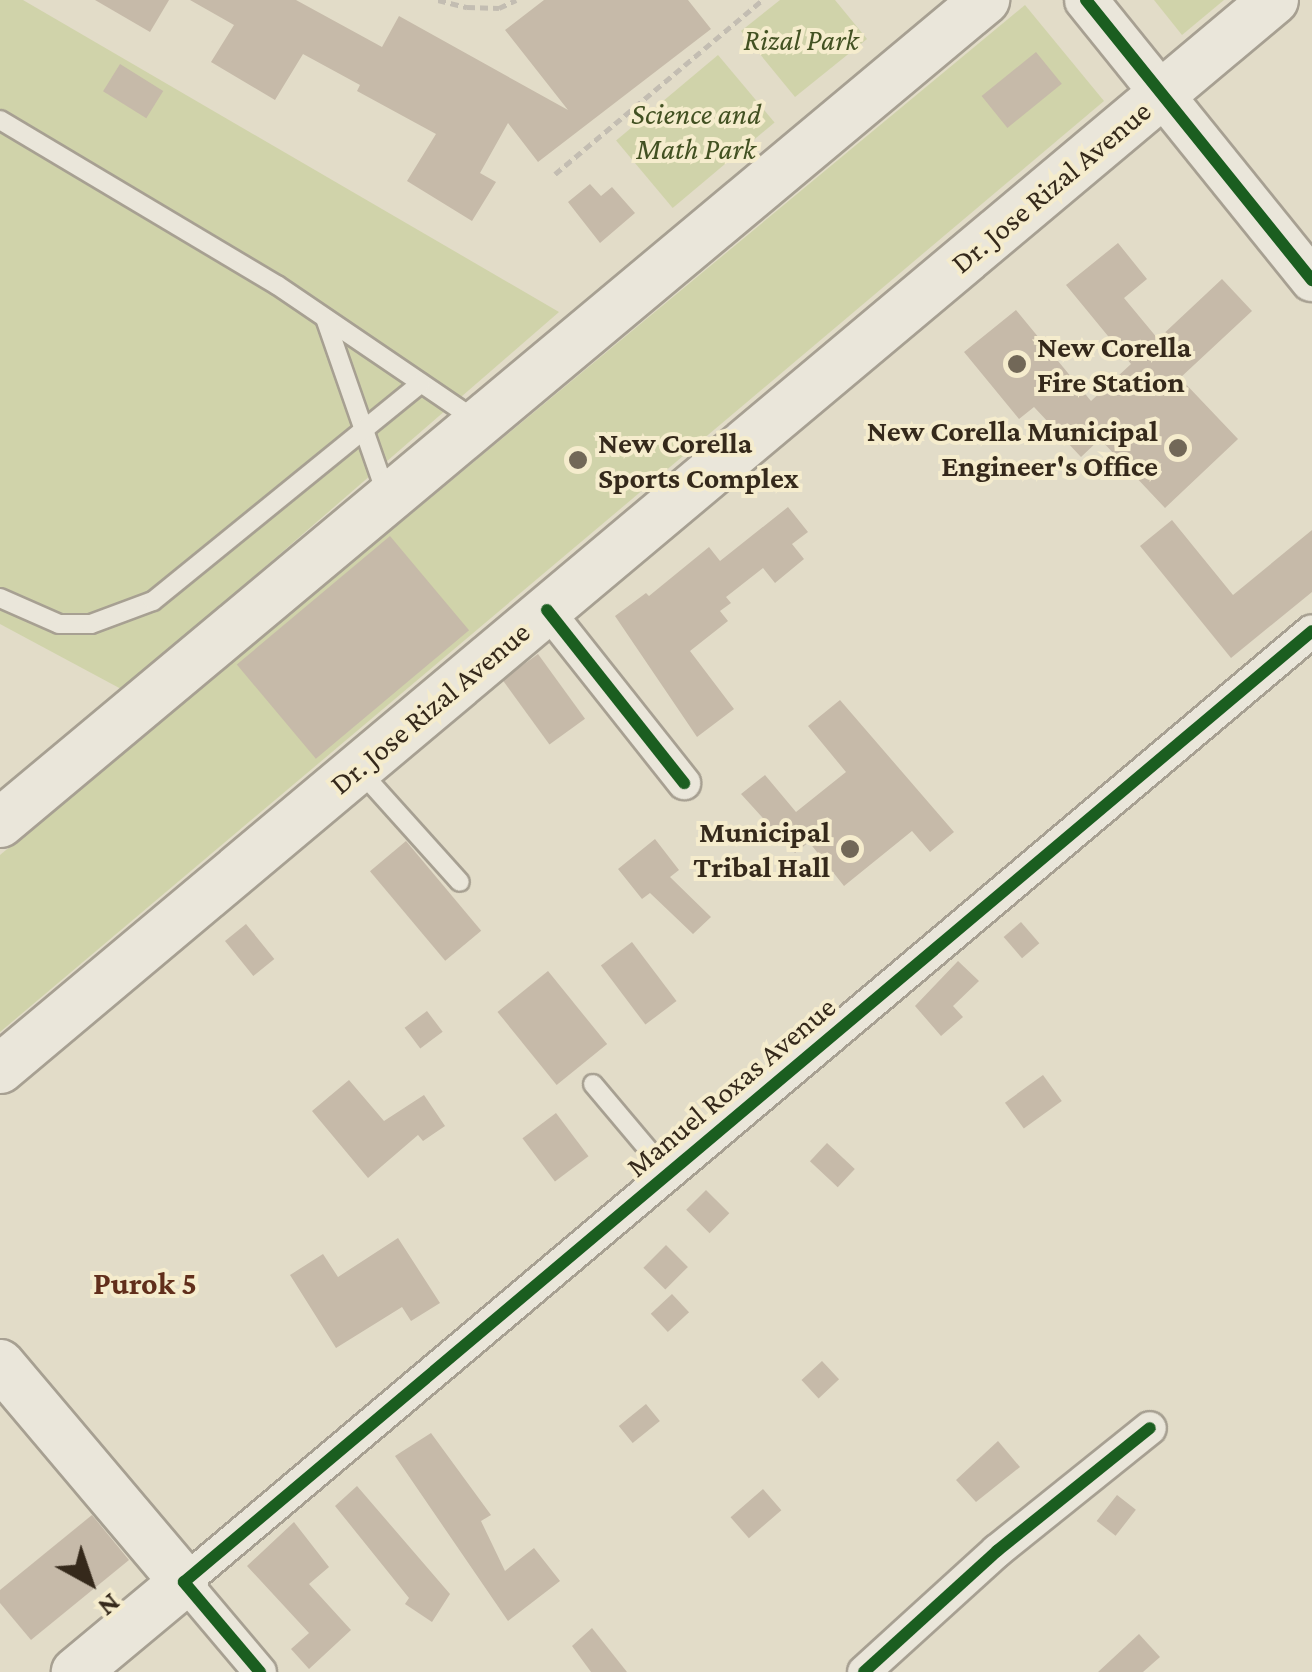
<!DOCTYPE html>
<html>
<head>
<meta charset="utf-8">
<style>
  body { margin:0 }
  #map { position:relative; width:1312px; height:1672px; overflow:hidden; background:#e2dcc8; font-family:"Crimson Pro",serif }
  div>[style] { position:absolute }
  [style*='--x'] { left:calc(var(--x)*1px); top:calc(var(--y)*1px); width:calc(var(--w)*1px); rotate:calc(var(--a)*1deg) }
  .green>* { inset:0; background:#d0d3aa; transform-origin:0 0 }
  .building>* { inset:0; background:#c6baa9; transform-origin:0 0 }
  .path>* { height:5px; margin-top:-2.5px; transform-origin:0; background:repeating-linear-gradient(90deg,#c3bdb2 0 8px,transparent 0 13px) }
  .roads { filter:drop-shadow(2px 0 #a7a092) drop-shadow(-2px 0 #a7a092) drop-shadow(0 2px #a7a092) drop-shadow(0 -2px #a7a092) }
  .service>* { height:18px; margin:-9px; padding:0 9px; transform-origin:9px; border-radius:9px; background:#eae6da }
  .minor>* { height:32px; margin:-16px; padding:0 16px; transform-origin:16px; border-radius:16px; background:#eae6da }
  .tertiary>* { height:42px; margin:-21px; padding:0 21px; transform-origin:21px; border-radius:21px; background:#eae6da }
  .secondary>* { height:48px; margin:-24px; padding:0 24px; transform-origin:24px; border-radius:24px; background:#eae6da }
  .cycleway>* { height:12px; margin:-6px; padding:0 6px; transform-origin:6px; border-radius:6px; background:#1b5e20 }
  .dots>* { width:28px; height:28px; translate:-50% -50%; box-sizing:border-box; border:5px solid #f5eccd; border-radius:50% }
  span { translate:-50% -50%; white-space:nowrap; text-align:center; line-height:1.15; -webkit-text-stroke:8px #f5eccd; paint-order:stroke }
  .park-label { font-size:30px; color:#425122; font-style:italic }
  .street-label { font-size:30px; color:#35291b }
  .poi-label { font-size:30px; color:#35291b; font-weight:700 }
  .left { translate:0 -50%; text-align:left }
  .right { translate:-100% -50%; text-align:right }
  .neighbourhood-label { font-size:32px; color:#612e1b; font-weight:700 }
  .north { position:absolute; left:40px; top:1532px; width:100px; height:100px; -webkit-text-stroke:8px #f5eccd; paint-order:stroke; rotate:140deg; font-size:28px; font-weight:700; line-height:40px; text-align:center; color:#35291b }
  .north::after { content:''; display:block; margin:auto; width:35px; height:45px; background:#35291b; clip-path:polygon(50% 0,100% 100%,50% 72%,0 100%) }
</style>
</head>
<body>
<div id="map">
  <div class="green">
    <div style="clip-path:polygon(0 0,23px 0,559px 312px,123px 690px,0 624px)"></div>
    <div style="clip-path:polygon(780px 0,835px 0,867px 39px,795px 97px,741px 31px)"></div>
    <div style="clip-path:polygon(1154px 0,1224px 0,1182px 35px)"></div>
    <div style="clip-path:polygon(1025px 5px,1104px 101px,0 1032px,0 855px)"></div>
    <div style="left:718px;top:55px;width:88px;height:133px;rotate:50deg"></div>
  </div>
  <div class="building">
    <div style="clip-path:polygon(95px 0,169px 0,150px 32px)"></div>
    <div style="clip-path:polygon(190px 0,296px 0,382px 47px,399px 16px,568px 110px,505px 30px,544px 0,688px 0,711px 29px,538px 162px,508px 123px,480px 173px,496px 182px,472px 221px,407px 181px,436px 134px,357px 91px,360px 85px,303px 54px,275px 100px,211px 62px,234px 25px)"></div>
    <div style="left:1036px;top:52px;width:41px;height:70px;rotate:51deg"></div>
    <div style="left:120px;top:64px;width:51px;height:32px;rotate:32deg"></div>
    <div style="clip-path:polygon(590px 184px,601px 196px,612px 187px,635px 213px,600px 243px,568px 202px)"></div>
    <div style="clip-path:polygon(1118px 243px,1147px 279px,1124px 298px,1158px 339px,1222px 279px,1252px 311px,1180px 378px,1238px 439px,1165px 508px,1100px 439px,1081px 457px,1034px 407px,1019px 419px,964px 352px,1016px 310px,1091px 401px,1131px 364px,1066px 285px)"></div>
    <div style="clip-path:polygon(788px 507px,808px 532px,792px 544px,804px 559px,775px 583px,763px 568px,726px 597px,731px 603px,720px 611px,728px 621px,690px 651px,734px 709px,697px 737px,615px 616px,646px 593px,649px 596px,709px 547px,720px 561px)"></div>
    <div style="clip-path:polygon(1172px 520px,1233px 595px,1312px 530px,1312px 592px,1231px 658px,1140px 546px)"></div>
    <div style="left:390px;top:536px;width:123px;height:200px;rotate:50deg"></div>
    <div style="left:538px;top:654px;width:80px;height:44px;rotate:54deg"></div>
    <div style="clip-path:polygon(840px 700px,954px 832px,930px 852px,912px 831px,844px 886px,809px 842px,795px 853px,741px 794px,765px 775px,796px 812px,846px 772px,808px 726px)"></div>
    <div style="clip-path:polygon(655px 839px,679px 870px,670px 877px,711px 917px,693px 934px,650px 893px,642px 899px,618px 869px)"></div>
    <div style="left:406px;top:841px;width:117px;height:47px;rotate:50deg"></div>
    <div style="left:1021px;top:922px;width:28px;height:23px;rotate:49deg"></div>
    <div style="left:246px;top:924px;width:45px;height:27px;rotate:51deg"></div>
    <div style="left:632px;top:942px;width:74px;height:39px;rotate:53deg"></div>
    <div style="clip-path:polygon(958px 961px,979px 981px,953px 1006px,963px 1017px,941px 1036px,915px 1006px)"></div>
    <div style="left:548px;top:971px;width:94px;height:65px;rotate:51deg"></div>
    <div style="left:427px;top:1011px;width:26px;height:28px;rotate:53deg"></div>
    <div style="left:1043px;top:1075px;width:32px;height:47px;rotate:54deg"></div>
    <div style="clip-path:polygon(349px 1080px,384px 1121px,424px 1095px,445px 1126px,423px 1141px,418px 1135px,368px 1178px,312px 1111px)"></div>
    <div style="left:556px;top:1113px;width:54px;height:42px;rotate:53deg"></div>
    <div style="left:827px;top:1143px;width:38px;height:25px;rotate:43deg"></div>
    <div style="left:706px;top:1190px;width:33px;height:28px;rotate:45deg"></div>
    <div style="clip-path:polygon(398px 1238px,440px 1303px,411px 1321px,402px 1307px,336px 1348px,290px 1275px,323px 1254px,338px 1277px)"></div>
    <div style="left:666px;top:1245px;width:31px;height:32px;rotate:45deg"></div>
    <div style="left:672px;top:1294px;width:25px;height:29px;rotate:47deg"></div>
    <div style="left:822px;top:1361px;width:25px;height:28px;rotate:47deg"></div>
    <div style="left:646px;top:1404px;width:22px;height:35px;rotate:51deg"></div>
    <div style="clip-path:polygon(431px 1433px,491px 1515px,481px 1521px,505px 1571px,534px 1548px,560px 1581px,508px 1621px,395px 1456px)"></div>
    <div style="clip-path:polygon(998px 1441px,1020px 1467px,976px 1502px,956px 1480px)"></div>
    <div style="clip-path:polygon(357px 1486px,450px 1594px,432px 1622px,405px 1604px,409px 1598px,335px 1506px)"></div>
    <div style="left:763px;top:1489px;width:28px;height:43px;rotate:49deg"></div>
    <div style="left:1117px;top:1495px;width:24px;height:33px;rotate:38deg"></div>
    <div style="clip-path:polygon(92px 1515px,129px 1560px,31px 1640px,0 1603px,0 1590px)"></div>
    <div style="clip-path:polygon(294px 1522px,329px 1567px,309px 1584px,351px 1630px,309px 1669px,291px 1649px,309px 1633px,247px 1566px)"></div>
    <div style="clip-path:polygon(592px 1628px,627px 1672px,591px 1672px,572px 1646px)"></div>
    <div style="clip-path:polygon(1139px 1634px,1160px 1657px,1143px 1672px,1098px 1672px)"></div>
  </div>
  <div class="path">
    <div style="--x:438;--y:0;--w:30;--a:14"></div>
    <div style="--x:467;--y:7;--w:32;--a:2"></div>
    <div style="--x:499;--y:8;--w:19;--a:-25"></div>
    <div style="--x:555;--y:174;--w:270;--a:-40"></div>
  </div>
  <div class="roads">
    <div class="service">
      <div style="--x:0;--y:120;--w:322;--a:30.8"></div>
      <div style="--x:277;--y:285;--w:242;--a:34.2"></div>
      <div style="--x:325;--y:318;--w:188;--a:70.8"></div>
      <div style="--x:0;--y:598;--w:64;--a:23.8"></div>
      <div style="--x:59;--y:624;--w:32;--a:0"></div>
      <div style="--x:91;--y:624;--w:66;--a:-20.4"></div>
      <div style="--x:153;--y:601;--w:345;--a:-39.1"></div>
      <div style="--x:360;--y:771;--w:149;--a:48"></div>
      <div style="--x:593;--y:1084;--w:116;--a:49.9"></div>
    </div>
    <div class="minor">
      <div style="--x:547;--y:610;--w:221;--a:51.6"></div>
      <div style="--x:260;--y:1672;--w:118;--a:-130.2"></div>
      <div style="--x:184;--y:1582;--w:1475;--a:-40.13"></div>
      <div style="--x:864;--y:1672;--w:180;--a:-42.3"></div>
      <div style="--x:997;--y:1551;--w:196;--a:-38.8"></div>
    </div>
    <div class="tertiary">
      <div style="--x:1086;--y:0;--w:360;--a:51.1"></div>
    </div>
    <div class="secondary">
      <div style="--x:0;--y:823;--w:1284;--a:-39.88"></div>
      <div style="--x:0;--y:1069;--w:1663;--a:-40"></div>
      <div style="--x:0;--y:1364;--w:285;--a:49.8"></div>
      <div style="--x:184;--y:1582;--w:141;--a:140.2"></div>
    </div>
  </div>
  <div class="cycleway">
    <div style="--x:1086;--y:0;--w:360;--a:51.1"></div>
    <div style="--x:547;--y:610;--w:221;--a:51.6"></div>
    <div style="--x:260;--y:1672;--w:118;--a:-130.2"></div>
    <div style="--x:184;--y:1582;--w:1475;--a:-40.13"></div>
    <div style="--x:864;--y:1672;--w:180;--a:-42.3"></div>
    <div style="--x:997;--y:1551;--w:196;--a:-38.8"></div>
  </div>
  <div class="dots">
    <div style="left:1017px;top:364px;background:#726858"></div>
    <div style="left:1178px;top:448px;background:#726858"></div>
    <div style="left:578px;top:460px;background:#726858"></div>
    <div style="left:850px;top:849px;background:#726858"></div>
  </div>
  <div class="park-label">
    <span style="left:801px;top:40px">Rizal Park</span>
    <span style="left:696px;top:131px">Science and<br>Math Park</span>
  </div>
  <div class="street-label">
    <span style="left:1051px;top:187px;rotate:-40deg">Dr. Jose Rizal Avenue</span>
    <span style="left:430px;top:708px;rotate:-40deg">Dr. Jose Rizal Avenue</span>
    <span style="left:731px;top:1087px;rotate:-40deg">Manuel Roxas Avenue</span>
  </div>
  <div class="poi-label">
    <span class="left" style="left:1037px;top:364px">New Corella<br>Fire Station</span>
    <span class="right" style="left:1158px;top:448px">New Corella Municipal<br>Engineer's Office</span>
    <span class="left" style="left:598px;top:460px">New Corella<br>Sports Complex</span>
    <span class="right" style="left:830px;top:849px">Municipal<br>Tribal Hall</span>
  </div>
  <div class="neighbourhood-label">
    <span style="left:145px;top:1283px">Purok 5</span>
  </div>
  <div class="north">N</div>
</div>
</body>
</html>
